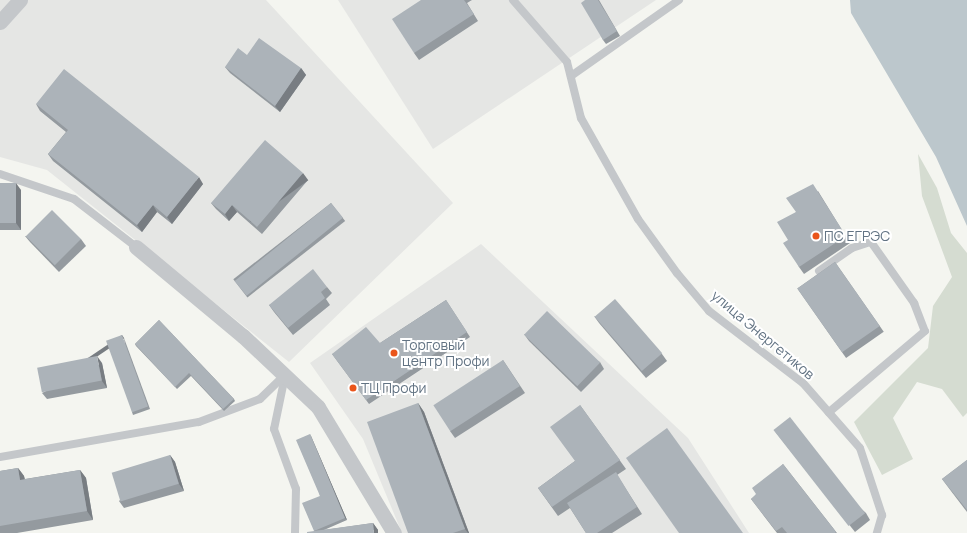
<!DOCTYPE html>
<html>
<head>
<meta charset="utf-8">
<style>
  body { margin:0 }
  #map { position:relative; width:967px; height:533px; overflow:hidden; background:#f4f5f0; font-family:Manrope,sans-serif }
  div>[style] { position:absolute }
  [style*='--x'] { left:calc(var(--x)*1px); top:calc(var(--y)*1px); width:calc(var(--w)*1px); rotate:calc(var(--a)*1deg) }
  .built>* { inset:0; background:#e5e6e4 }
  .green>* { inset:0; background:#d5dcd1 }
  .water>* { inset:0; background:#bcc7cc }
  .lane>* { height:8px; margin:-4px; padding:0 4px; transform-origin:4px; border-radius:4px; background:#c4c7ca }
  .street>* { height:15px; margin:-7.5px; padding:0 7.5px; transform-origin:7.5px; border-radius:7.5px; background:#c4c7ca }
  .wall>* { inset:0; background:#949a9f; transform-origin:0 0 }
  .shaded-wall>* { inset:0; background:#787d82; transform-origin:0 0 }
  .building>* { inset:0; background:#acb3b9; transform-origin:0 0 }
  .dots>* { width:11px; height:11px; translate:-50% -50%; box-sizing:border-box; border:2px solid #fff; border-radius:50% }
  span { translate:-50% -50%; white-space:nowrap; text-align:center; line-height:1.15; -webkit-text-stroke:4px #fff; paint-order:stroke }
  .poi-label { font-size:14px; color:#627383 }
  .left { translate:0 -50%; text-align:left }
  .street-label { font-size:14px; color:#627383 }
</style>
</head>
<body>
<div id="map">
  <div class="built">
    <div style="clip-path:polygon(0 0,266px 0,453px 203px,289px 362px,47px 170px,0 157px)"></div>
    <div style="clip-path:polygon(338px 0,656px 0,433px 149px)"></div>
    <div style="clip-path:polygon(481px 244px,688px 438px,749px 533px,402px 533px,363px 439px,310px 363px)"></div>
  </div>
  <div class="green">
    <div style="clip-path:polygon(918px 154px,937px 188px,951px 233px,967px 253px,967px 413px,963px 417px,942px 389px,917px 382px,893px 418px,913px 459px,882px 475px,854px 422px,928px 348px,933px 306px,952px 277px,922px 196px)"></div>
  </div>
  <div class="water">
    <div style="clip-path:polygon(850px 0,967px 0,967px 226px,936px 157px,851px 13px)"></div>
  </div>
  <div class="lane">
    <div style="--x:513;--y:0;--w:82;--a:48.9"></div>
    <div style="--x:567;--y:62;--w:58;--a:76"></div>
    <div style="--x:581;--y:118;--w:116;--a:60.6"></div>
    <div style="--x:638;--y:219;--w:67;--a:54.2"></div>
    <div style="--x:677;--y:273;--w:50;--a:49.9"></div>
    <div style="--x:709;--y:311;--w:118;--a:37.5"></div>
    <div style="--x:803;--y:383;--w:86;--a:48.8"></div>
    <div style="--x:860;--y:448;--w:71;--a:71.8"></div>
    <div style="--x:882;--y:515;--w:19;--a:106"></div>
    <div style="--x:571;--y:76;--w:132;--a:-35.1"></div>
    <div style="--x:0;--y:174;--w:78;--a:18.7"></div>
    <div style="--x:74;--y:199;--w:78;--a:37.7"></div>
    <div style="--x:819;--y:271;--w:40;--a:-34.9"></div>
    <div style="--x:852;--y:248;--w:20;--a:-18"></div>
    <div style="--x:871;--y:242;--w:75;--a:54.8"></div>
    <div style="--x:914;--y:303;--w:30;--a:69"></div>
    <div style="--x:925;--y:331;--w:126;--a:139.8"></div>
    <div style="--x:285;--y:376;--w:54;--a:101.7"></div>
    <div style="--x:274;--y:429;--w:64;--a:69.9"></div>
    <div style="--x:296;--y:489;--w:44;--a:91.3"></div>
    <div style="--x:0;--y:457;--w:202;--a:-10"></div>
    <div style="--x:199;--y:422;--w:65;--a:-20.7"></div>
    <div style="--x:260;--y:399;--w:35;--a:-44"></div>
  </div>
  <div class="street">
    <div style="--x:0;--y:22;--w:30;--a:-48"></div>
    <div style="--x:136;--y:247;--w:139;--a:39.8"></div>
    <div style="--x:243;--y:336;--w:103;--a:43.4"></div>
    <div style="--x:318;--y:407;--w:147;--a:58.9"></div>
  </div>
  <div class="wall">
    <div style="clip-path:polygon(421px 0,472px 0,467px 3px,478px 21px,419px 60px,414px 53px)"></div>
    <div style="clip-path:polygon(585px 0,599px 0,620px 36px,606px 44px,603px 40px)"></div>
    <div style="clip-path:polygon(225px 67px,301px 68px,306px 75px,280px 112px,230px 73px)"></div>
    <div style="clip-path:polygon(36px 104px,203px 184px,172px 224px,157px 212px,142px 232px,53px 161px,48px 154px,66px 132px,40px 111px)"></div>
    <div style="clip-path:polygon(308px 180px,262px 234px,237px 212px,229px 221px,216px 209px,211px 203px)"></div>
    <div style="clip-path:polygon(0 183px,21px 190px,21px 230px,0 230px)"></div>
    <div style="clip-path:polygon(818px 191px,850px 243px,804px 274px,799px 267px,788px 240px,796px 212px)"></div>
    <div style="left:331px;top:203px;width:23px;height:124px;rotate:52deg"></div>
    <div style="clip-path:polygon(25px 236px,81px 239px,86px 246px,59px 272px,30px 242px)"></div>
    <div style="left:835px;top:262px;width:85px;height:46px;rotate:55deg"></div>
    <div style="clip-path:polygon(327px 287px,332px 293px,326px 299px,330px 305px,293px 335px,274px 312px,269px 305px)"></div>
    <div style="clip-path:polygon(446px 300px,470px 337px,369px 404px,332px 354px,380px 343px)"></div>
    <div style="clip-path:polygon(594px 316px,662px 354px,667px 361px,646px 378px,599px 323px)"></div>
    <div style="clip-path:polygon(159px 320px,234px 399px,235px 401px,224px 411px,191px 376px,177px 389px,136px 346px,135px 344px)"></div>
    <div style="clip-path:polygon(524px 334px,600px 362px,604px 369px,581px 392px,529px 341px)"></div>
    <div style="clip-path:polygon(124px 338px,150px 409px,133px 415px,132px 412px)"></div>
    <div style="clip-path:polygon(503px 360px,525px 393px,455px 438px,450px 431px)"></div>
    <div style="clip-path:polygon(102px 363px,107px 388px,47px 399px,42px 393px)"></div>
    <div style="clip-path:polygon(418px 403px,424px 412px,469px 533px,408px 533px)"></div>
    <div style="clip-path:polygon(580px 405px,626px 469px,617px 475px,642px 514px,612px 533px,586px 533px,570px 508px,558px 516px,538px 488px,575px 461px)"></div>
    <div style="clip-path:polygon(774px 430px,866px 513px,870px 520px,855px 532px)"></div>
    <div style="clip-path:polygon(310px 434px,311px 436px,347px 520px,324px 530px,373px 523px,378px 530px,314px 531px,320px 496px)"></div>
    <div style="clip-path:polygon(170px 455px,175px 462px,184px 491px,124px 508px,119px 501px)"></div>
    <div style="clip-path:polygon(967px 460px,967px 512px,951px 491px,942px 479px)"></div>
    <div style="clip-path:polygon(783px 464px,837px 533px,777px 533px,751px 499px,756px 495px)"></div>
    <div style="clip-path:polygon(18px 468px,24px 476px,25px 479px,80px 470px,86px 478px,93px 520px,17px 533px,0 533px,0 471px)"></div>
  </div>
  <div class="shaded-wall">
    <div style="clip-path:polygon(301px 68px,306px 75px,280px 112px,275px 106px)"></div>
    <div style="left:303px;top:173px;width:9px;height:71px;rotate:54deg"></div>
    <div style="clip-path:polygon(199px 177px,203px 184px,172px 224px,167px 217px)"></div>
    <div style="clip-path:polygon(16px 183px,21px 190px,21px 230px,16px 223px)"></div>
    <div style="clip-path:polygon(153px 205px,157px 212px,142px 232px,137px 225px)"></div>
    <div style="clip-path:polygon(232px 205px,237px 212px,229px 221px,225px 214px)"></div>
    <div style="left:122px;top:335px;width:4px;height:76px;rotate:56deg"></div>
    <div style="clip-path:polygon(97px 356px,102px 363px,107px 388px,102px 381px)"></div>
    <div style="clip-path:polygon(418px 403px,424px 412px,469px 533px,468px 533px,465px 529px)"></div>
    <div style="clip-path:polygon(310px 434px,311px 436px,347px 520px,345px 518px)"></div>
    <div style="clip-path:polygon(170px 455px,175px 462px,184px 491px,179px 484px)"></div>
    <div style="clip-path:polygon(18px 468px,24px 476px,26px 489px,20px 480px)"></div>
    <div style="clip-path:polygon(80px 470px,86px 478px,93px 520px,87px 511px)"></div>
    <div style="clip-path:polygon(373px 523px,378px 530px,378px 533px,374px 533px)"></div>
  </div>
  <div class="building">
    <div style="clip-path:polygon(421px 0,464px 0,474px 14px,414px 53px,392px 19px)"></div>
    <div style="clip-path:polygon(585px 0,598px 0,617px 31px,603px 40px,581px 3px)"></div>
    <div style="clip-path:polygon(259px 38px,301px 68px,275px 106px,225px 67px,238px 48px,247px 55px)"></div>
    <div style="clip-path:polygon(64px 69px,199px 177px,167px 217px,153px 205px,137px 225px,48px 154px,68px 130px,36px 104px)"></div>
    <div style="clip-path:polygon(265px 140px,303px 173px,257px 227px,232px 205px,225px 214px,211px 203px)"></div>
    <div style="left:0;top:183px;width:16px;height:40px"></div>
    <div style="clip-path:polygon(813px 184px,846px 236px,799px 267px,783px 243px,788px 240px,777px 222px,796px 212px,786px 198px)"></div>
    <div style="left:331px;top:203px;width:19px;height:124px;rotate:51deg"></div>
    <div style="left:52px;top:210px;width:41px;height:37px;rotate:45deg"></div>
    <div style="left:835px;top:262px;width:78px;height:46px;rotate:55deg"></div>
    <div style="clip-path:polygon(313px 269px,327px 287px,321px 292px,325px 298px,288px 328px,269px 305px)"></div>
    <div style="left:615px;top:299px;width:72px;height:27px;rotate:49deg"></div>
    <div style="clip-path:polygon(446px 300px,467px 332px,366px 400px,332px 354px,366px 327px,380px 343px)"></div>
    <div style="left:547px;top:311px;width:74px;height:33px;rotate:44deg"></div>
    <div style="clip-path:polygon(159px 320px,234px 399px,223px 409px,189px 373px,175px 387px,135px 344px)"></div>
    <div style="left:122px;top:335px;width:76px;height:17px;rotate:70deg"></div>
    <div style="left:97px;top:356px;width:25px;height:61px;rotate:79deg"></div>
    <div style="left:503px;top:360px;width:31px;height:83px;rotate:57deg"></div>
    <div style="clip-path:polygon(418px 403px,465px 529px,453px 533px,408px 533px,367px 422px)"></div>
    <div style="clip-path:polygon(580px 405px,620px 460px,552px 507px,538px 488px,575px 461px,550px 427px)"></div>
    <div style="left:790px;top:417px;width:122px;height:21px;rotate:52deg"></div>
    <div style="clip-path:polygon(667px 428px,743px 533px,679px 533px,626px 458px)"></div>
    <div style="clip-path:polygon(310px 434px,345px 518px,314px 531px,302px 503px,320px 496px,296px 440px)"></div>
    <div style="left:170px;top:455px;width:30px;height:61px;rotate:73deg"></div>
    <div style="clip-path:polygon(967px 460px,967px 510px,942px 479px)"></div>
    <div style="clip-path:polygon(783px 464px,836px 532px,835px 533px,787px 533px,782px 527px,776px 531px,751px 499px,756px 494px,752px 488px)"></div>
    <div style="clip-path:polygon(18px 468px,20px 480px,80px 470px,87px 511px,0 526px,0 471px)"></div>
    <div style="clip-path:polygon(616px 472px,637px 507px,597px 533px,586px 533px,567px 503px)"></div>
    <div style="clip-path:polygon(373px 523px,374px 533px,307px 533px,307px 532px)"></div>
  </div>
  <div class="dots">
    <div style="left:816px;top:236px;background:#ea551b"></div>
    <div style="left:394px;top:353px;background:#ea551b"></div>
    <div style="left:353px;top:388px;background:#ea551b"></div>
  </div>
  <div class="poi-label">
    <span class="left" style="left:824px;top:236px">ПС ЕГРЭС</span>
    <span class="left" style="left:402px;top:353px">Торговый<br>центр Профи</span>
    <span class="left" style="left:361px;top:388px">ТЦ Профи</span>
  </div>
  <div class="street-label">
    <span style="left:763px;top:335px;rotate:40deg">улица Энергетиков</span>
  </div>
</div>
</body>
</html>
